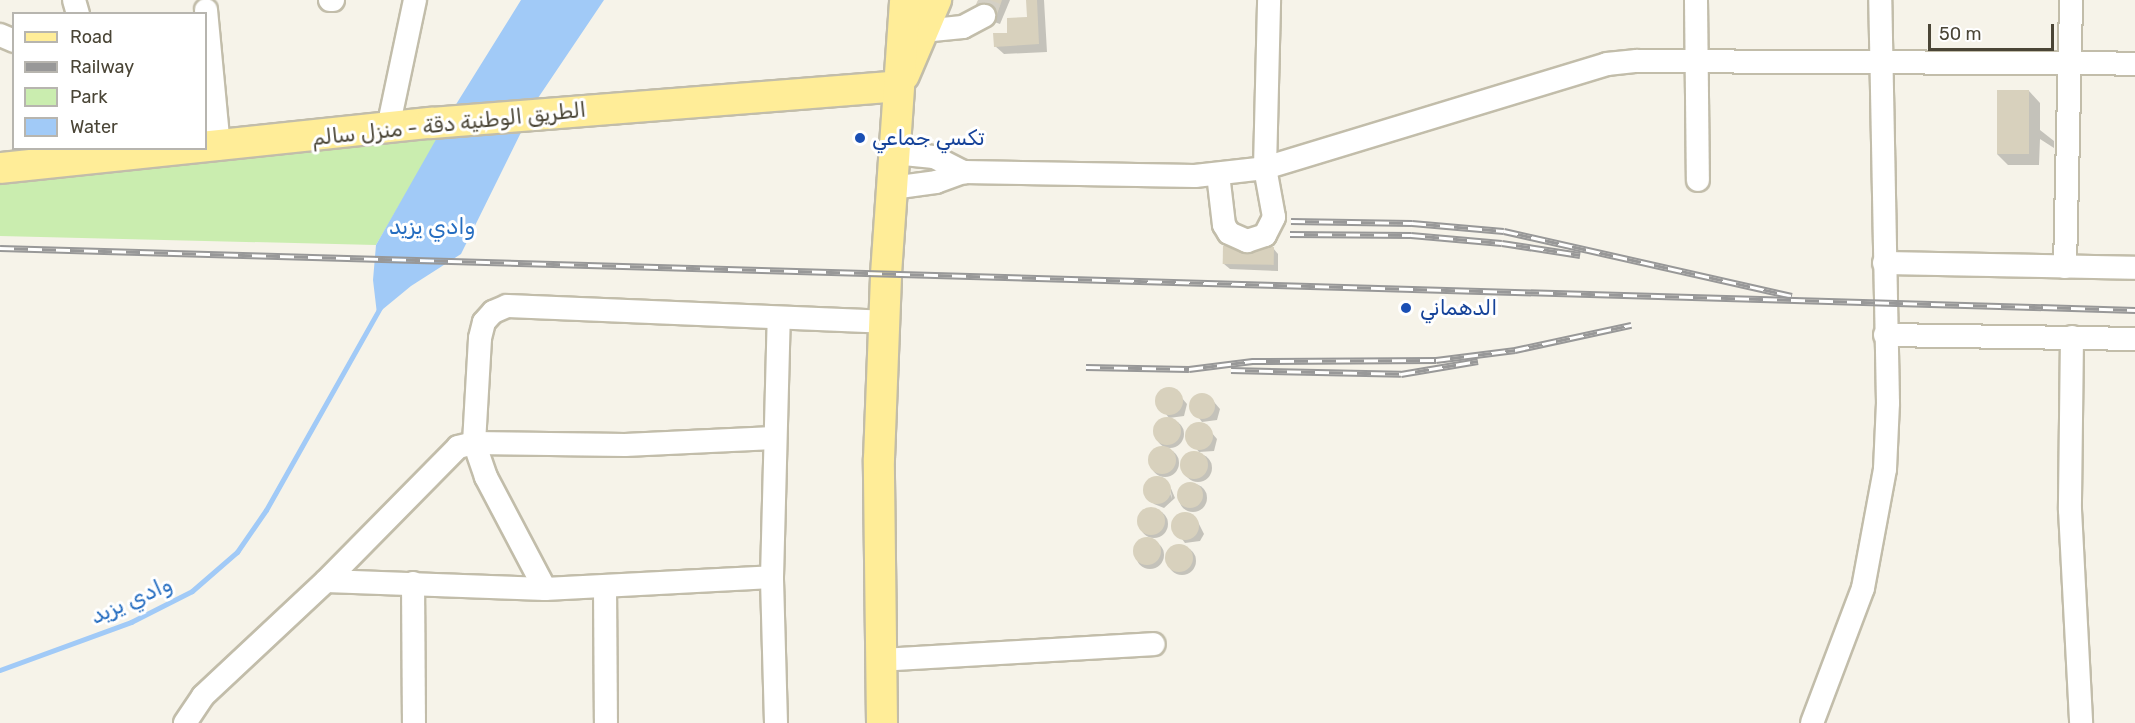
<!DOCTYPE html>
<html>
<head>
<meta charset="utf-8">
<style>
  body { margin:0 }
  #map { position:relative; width:2135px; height:723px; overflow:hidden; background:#f6f3e9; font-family:Rubik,"Noto Naskh Arabic",sans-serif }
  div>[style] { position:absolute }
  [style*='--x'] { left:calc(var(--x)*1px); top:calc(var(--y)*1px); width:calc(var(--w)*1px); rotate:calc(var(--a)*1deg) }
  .green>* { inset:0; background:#caedaf }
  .water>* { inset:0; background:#a1caf7 }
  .shadow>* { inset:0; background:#0003 }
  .round { border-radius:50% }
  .stream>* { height:5px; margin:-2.5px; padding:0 2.5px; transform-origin:2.5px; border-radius:2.5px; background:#a1caf7 }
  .building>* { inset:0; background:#d8d1bd; transform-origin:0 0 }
  .minor-tunnel>* { height:22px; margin-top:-11px; transform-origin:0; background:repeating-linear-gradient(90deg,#d4d0c5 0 22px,transparent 0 33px) }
  .roads { filter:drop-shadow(2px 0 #c2bdaa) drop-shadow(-2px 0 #c2bdaa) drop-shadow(0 2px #c2bdaa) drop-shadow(0 -2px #c2bdaa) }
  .minor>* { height:22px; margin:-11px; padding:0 11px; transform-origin:11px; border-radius:11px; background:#fff }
  .major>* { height:30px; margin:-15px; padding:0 15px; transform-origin:15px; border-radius:15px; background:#ffed98 }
  .rail>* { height:7px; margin-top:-3.5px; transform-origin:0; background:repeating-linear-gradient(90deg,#fff 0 14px,#989898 0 28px); box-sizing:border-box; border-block:2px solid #989898 }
  .dots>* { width:16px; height:16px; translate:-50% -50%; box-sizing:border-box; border:3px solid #fff; border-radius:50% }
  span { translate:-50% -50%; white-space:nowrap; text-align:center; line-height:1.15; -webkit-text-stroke:6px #fff; paint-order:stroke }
  .street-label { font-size:21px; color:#4a4536 }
  .transit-label { font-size:21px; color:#164399 }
  .left { translate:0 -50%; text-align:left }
  .water-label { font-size:22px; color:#256dc0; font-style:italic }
  .legend { position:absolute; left:12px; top:12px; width:195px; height:138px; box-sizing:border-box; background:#fff; border:2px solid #b7b5af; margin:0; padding:8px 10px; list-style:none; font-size:18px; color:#4a4536 }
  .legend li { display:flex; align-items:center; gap:12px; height:30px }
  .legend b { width:30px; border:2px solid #b7b5af }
  .scale { position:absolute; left:1928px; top:24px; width:126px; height:27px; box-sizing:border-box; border:3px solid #4a4536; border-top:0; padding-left:8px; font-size:18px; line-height:21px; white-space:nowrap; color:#4a4536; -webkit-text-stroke:4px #fff; paint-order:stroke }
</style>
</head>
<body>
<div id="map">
  <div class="green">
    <div style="clip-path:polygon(442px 132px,376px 245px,0 236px,0 185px)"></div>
  </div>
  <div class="water">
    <div style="clip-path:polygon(521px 0,604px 0,538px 98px,461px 254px,411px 286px,377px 314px,373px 280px,376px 245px,455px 106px)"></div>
  </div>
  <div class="shadow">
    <div style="clip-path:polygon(979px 0,1010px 0,1000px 24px,980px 17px)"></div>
    <div style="clip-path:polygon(1028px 0,1044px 0,1047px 52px,1004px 54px,995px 46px,1029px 19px)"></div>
    <div style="clip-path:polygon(2029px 91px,2040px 103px,2040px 130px,2054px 141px,2054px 148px,2040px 139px,2039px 165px,2008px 165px,1997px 154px)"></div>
    <div style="clip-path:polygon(1273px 248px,1278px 254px,1278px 271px,1230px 269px,1224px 264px)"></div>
    <div style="clip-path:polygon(1168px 389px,1176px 391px,1187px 404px,1184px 416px,1169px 418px,1157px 402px,1159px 395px)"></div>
    <div style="clip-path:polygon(1201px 394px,1209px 396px,1220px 409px,1217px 420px,1202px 422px,1190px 406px,1192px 399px)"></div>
    <div class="round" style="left:1156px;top:420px;width:28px;height:28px"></div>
    <div style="clip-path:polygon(1198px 424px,1206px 426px,1217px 439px,1214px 451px,1199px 452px,1187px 437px,1189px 430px)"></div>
    <div class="round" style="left:1151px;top:449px;width:28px;height:28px"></div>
    <div class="round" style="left:1184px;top:454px;width:28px;height:28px"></div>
    <div style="clip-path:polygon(1156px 478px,1167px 483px,1172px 499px,1170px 486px,1175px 498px,1164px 508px,1154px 504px,1145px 491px,1149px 481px)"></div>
    <div class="round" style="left:1179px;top:484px;width:28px;height:28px"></div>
    <div class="round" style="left:1140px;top:510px;width:28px;height:28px"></div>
    <div style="clip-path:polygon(1185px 514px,1198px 522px,1204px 534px,1200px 541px,1185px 543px,1173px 527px,1175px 520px)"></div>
    <div class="round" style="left:1136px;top:541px;width:28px;height:28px"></div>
    <div class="round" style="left:1168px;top:547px;width:28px;height:28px"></div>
  </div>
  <div class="stream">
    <div style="--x:0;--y:670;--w:140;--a:-20.1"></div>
    <div style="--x:131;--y:622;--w:68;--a:-26.9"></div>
    <div style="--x:192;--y:591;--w:60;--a:-40.9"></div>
    <div style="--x:237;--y:552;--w:51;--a:-55.4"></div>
    <div style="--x:266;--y:510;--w:232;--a:-60.6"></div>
  </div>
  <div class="building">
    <div style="clip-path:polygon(978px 0,1002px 0,995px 20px,973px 11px)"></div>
    <div style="clip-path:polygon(1026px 0,1037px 0,1039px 44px,994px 47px,993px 33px,1007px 33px,1007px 18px,1027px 17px)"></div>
    <div style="left:1997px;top:90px;width:32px;height:64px"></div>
    <div style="left:1223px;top:246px;width:51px;height:18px;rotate:1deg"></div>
    <div class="round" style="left:1155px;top:387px;width:28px;height:28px"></div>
    <div class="round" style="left:1189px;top:393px;width:26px;height:26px"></div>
    <div class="round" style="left:1153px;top:417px;width:28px;height:28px"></div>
    <div class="round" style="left:1185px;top:422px;width:28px;height:28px"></div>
    <div class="round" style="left:1148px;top:446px;width:28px;height:28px"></div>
    <div class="round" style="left:1180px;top:451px;width:28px;height:28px"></div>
    <div class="round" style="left:1143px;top:476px;width:28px;height:28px"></div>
    <div class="round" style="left:1177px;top:482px;width:26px;height:26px"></div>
    <div class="round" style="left:1137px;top:507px;width:28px;height:28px"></div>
    <div class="round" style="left:1171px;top:512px;width:28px;height:28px"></div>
    <div class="round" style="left:1133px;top:537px;width:28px;height:28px"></div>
    <div class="round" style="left:1165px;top:544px;width:28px;height:28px"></div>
  </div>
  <div class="minor-tunnel">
    <div style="--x:984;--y:16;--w:17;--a:-69"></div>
  </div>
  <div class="roads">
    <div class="minor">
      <div style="--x:74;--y:0;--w:15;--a:74"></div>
      <div style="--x:330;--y:0;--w:3;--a:0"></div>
      <div style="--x:1696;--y:0;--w:180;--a:89.4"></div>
      <div style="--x:206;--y:10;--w:139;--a:84.6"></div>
      <div style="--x:912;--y:32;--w:51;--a:-5.6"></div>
      <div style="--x:963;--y:27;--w:24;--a:-28"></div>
      <div style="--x:0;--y:35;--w:15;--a:23"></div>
      <div style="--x:388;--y:128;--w:131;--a:-78.1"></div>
      <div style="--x:894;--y:153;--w:40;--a:5.7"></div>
      <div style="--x:934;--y:157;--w:34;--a:27"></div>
      <div style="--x:1218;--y:174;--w:51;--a:83.3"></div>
      <div style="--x:1224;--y:225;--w:9;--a:58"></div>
      <div style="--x:1229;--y:233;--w:20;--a:24"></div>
      <div style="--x:1247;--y:241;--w:19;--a:-18"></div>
      <div style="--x:1265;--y:235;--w:20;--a:-63"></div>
      <div style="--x:1274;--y:217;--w:50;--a:-100.4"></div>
      <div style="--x:1265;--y:168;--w:168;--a:-88.6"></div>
      <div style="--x:892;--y:188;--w:44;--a:-7.8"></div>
      <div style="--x:936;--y:182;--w:30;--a:-20"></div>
      <div style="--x:964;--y:172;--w:231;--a:1"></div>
      <div style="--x:1195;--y:176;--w:70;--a:-6.5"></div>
      <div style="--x:1265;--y:168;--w:357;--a:-16.9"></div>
      <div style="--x:1607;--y:64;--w:30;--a:-6"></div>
      <div style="--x:1637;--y:61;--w:498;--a:0.3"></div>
      <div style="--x:1884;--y:263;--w:251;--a:1.1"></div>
      <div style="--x:2065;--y:267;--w:267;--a:-88.7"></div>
      <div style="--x:1885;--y:335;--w:250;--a:0.9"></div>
      <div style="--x:2072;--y:337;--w:173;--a:90.7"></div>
      <div style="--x:2070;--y:510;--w:213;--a:87"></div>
      <div style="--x:326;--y:581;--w:219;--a:2.1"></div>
      <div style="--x:545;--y:589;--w:227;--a:-3"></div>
      <div style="--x:413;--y:583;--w:140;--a:89.6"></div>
      <div style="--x:605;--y:587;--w:136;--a:89.6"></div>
      <div style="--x:545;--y:589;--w:127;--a:-117.8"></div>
      <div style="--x:486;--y:477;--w:36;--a:-109"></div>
      <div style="--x:474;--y:443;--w:105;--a:-86.7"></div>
      <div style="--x:480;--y:338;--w:16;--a:-76"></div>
      <div style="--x:484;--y:322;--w:13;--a:-48"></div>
      <div style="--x:493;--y:312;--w:15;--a:-23"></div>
      <div style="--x:507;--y:306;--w:378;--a:2.4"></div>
      <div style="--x:880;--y:660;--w:274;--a:-3.3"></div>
      <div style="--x:185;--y:723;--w:32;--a:-56"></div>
      <div style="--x:203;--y:696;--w:168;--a:-43.1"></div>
      <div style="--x:326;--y:581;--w:188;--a:-45.4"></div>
      <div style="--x:458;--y:447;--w:16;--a:-14"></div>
      <div style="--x:474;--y:443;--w:151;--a:0.8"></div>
      <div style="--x:625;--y:445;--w:149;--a:-2.7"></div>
      <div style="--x:776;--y:723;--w:146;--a:-91.6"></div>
      <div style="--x:772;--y:577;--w:259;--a:-88.5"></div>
      <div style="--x:1812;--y:723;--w:144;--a:-69.3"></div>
      <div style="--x:1863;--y:588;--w:121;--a:-79.5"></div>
      <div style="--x:1885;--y:469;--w:66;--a:-87.4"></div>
      <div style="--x:1888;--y:403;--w:403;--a:-91.1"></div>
    </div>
    <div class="major">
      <div style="--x:904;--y:75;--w:82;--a:-66.9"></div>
      <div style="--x:0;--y:168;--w:433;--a:-6"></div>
      <div style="--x:431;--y:123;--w:468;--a:-4.5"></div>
      <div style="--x:882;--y:723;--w:264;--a:-90.7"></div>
      <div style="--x:879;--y:459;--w:185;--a:-87.8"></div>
      <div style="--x:886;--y:274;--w:275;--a:-86"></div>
    </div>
  </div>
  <div class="rail">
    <div style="--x:1291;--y:221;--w:121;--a:0.9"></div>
    <div style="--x:1412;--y:223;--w:92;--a:5"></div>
    <div style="--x:1504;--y:231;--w:295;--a:12.7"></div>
    <div style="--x:1290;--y:234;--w:121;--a:0.5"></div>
    <div style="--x:1411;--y:235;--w:91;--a:5"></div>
    <div style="--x:1502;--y:243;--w:79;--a:8.7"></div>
    <div style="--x:0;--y:248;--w:2136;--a:1.66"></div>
    <div style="--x:1086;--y:367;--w:103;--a:1.1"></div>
    <div style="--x:1189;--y:369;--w:64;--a:-7.2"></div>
    <div style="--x:1252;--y:361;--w:184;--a:-0.3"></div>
    <div style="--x:1436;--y:360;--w:80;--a:-7.2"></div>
    <div style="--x:1515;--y:350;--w:119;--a:-12.2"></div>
    <div style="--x:1231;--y:370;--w:170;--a:1.3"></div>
    <div style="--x:1401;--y:374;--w:78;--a:-9.6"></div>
  </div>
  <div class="dots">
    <div style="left:860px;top:138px;background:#1a4fb4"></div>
    <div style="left:1406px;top:308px;background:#1a4fb4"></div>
  </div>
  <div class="street-label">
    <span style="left:449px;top:124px;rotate:-6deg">الطريق الوطنية دقة - منزل سالم</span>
  </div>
  <div class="transit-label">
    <span class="left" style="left:872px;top:138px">تكسي جماعي</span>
    <span class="left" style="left:1420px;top:308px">الدهماني</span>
  </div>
  <div class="water-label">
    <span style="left:432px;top:227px">وادي يزيد</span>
    <span style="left:131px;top:600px;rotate:-24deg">وادي يزيد</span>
  </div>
  <ul class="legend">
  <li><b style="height:8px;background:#ffed98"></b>Road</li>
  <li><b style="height:8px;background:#989898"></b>Railway</li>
  <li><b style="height:16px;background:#caedaf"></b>Park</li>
  <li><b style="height:16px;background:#a1caf7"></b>Water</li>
  </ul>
  <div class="scale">50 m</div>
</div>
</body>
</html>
